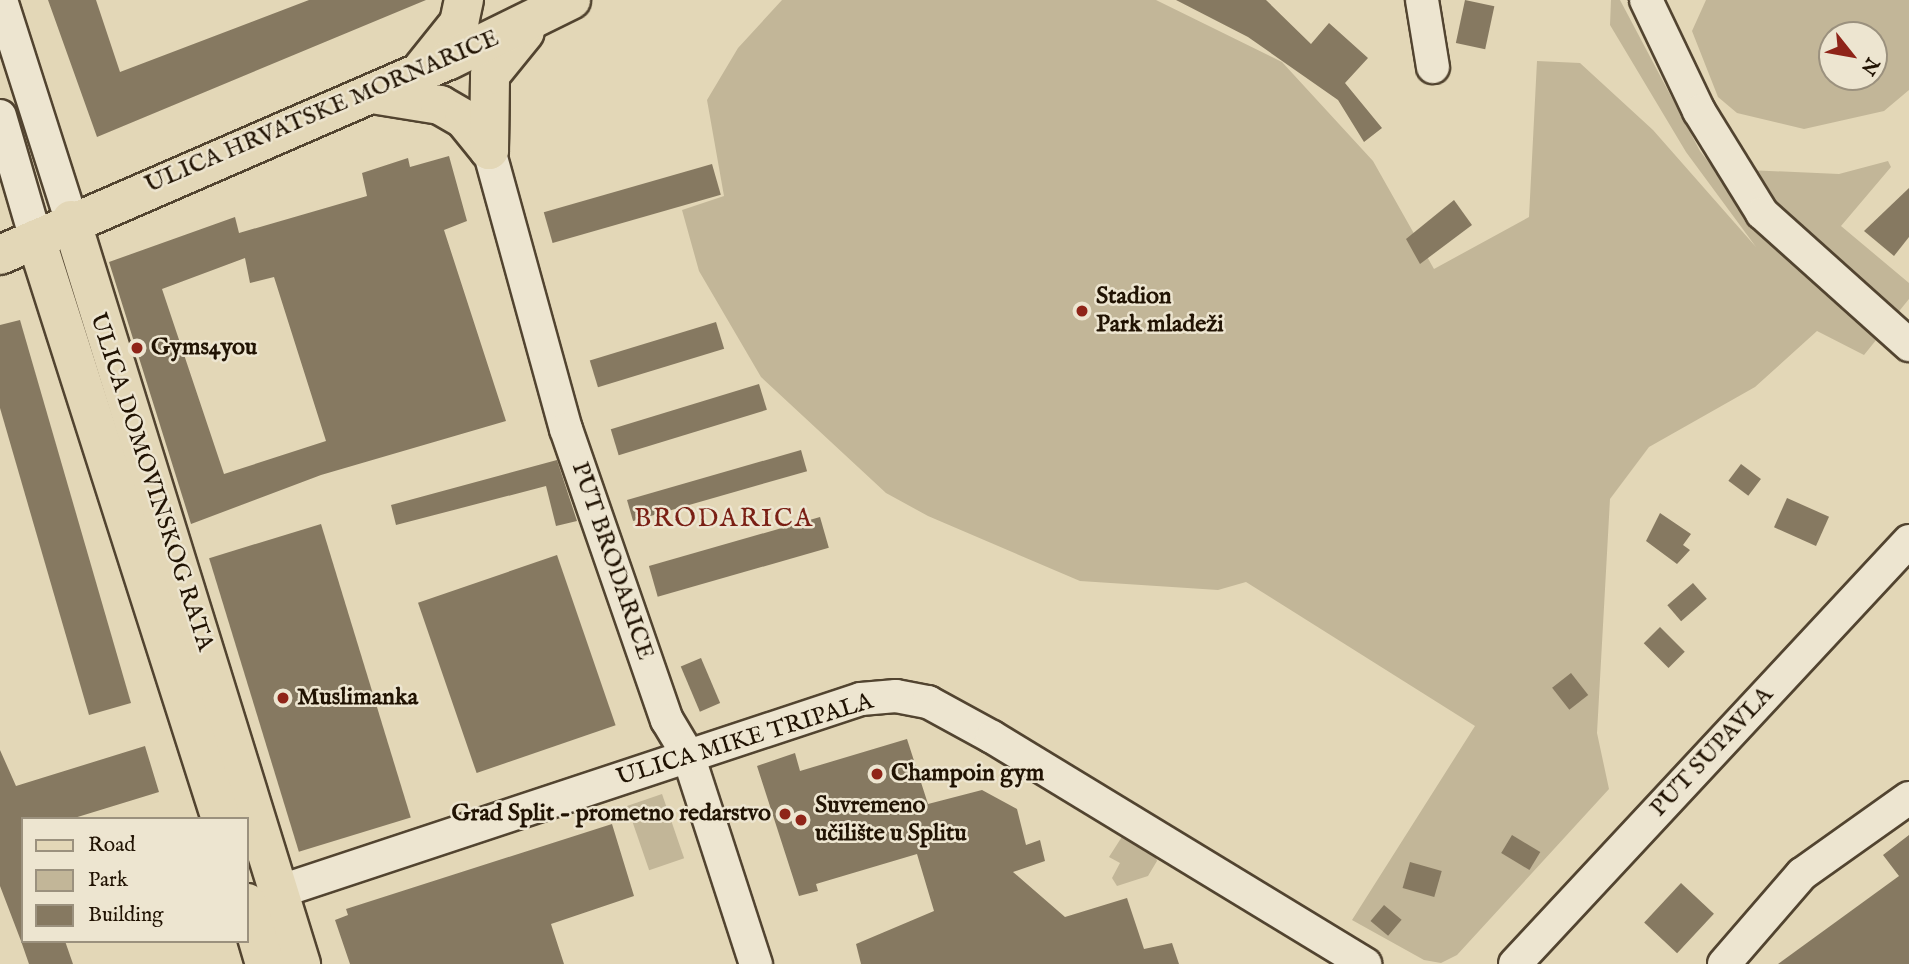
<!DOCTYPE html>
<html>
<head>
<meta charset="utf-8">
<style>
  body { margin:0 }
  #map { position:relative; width:1909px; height:964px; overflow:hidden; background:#e3d7b7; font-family:"IM FELL English",serif }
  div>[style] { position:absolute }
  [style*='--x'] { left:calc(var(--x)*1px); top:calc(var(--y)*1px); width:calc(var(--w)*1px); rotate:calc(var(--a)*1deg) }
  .green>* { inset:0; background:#c2b698; transform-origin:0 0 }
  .building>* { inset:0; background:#867961; transform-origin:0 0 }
  .roads { filter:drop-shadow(2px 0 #524430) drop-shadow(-2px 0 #524430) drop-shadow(0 2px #524430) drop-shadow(0 -2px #524430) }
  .minor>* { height:32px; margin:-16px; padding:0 16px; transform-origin:16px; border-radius:16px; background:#ede5d0 }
  .major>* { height:38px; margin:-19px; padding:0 19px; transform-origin:19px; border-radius:19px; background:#e3d7b7 }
  .dots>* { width:19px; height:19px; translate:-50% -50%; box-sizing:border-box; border:4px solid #ede5d0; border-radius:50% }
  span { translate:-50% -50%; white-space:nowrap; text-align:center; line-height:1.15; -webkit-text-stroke:5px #ede5d0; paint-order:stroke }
  .street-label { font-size:24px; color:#211303 }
  .poi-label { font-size:24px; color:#211303; font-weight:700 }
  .left { translate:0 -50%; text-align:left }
  .right { translate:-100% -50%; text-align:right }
  .neighbourhood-label { font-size:26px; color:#7a1f14; letter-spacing:2px }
  .legend { position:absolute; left:21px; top:817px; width:228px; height:126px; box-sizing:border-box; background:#ede5d0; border:2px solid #9b917e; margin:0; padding:9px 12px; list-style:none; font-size:21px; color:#211303 }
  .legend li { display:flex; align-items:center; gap:14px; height:35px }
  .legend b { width:35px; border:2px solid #9b917e }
  .north { position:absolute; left:1818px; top:21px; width:70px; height:70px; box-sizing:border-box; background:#ede5d0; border:2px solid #9b917e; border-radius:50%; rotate:121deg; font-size:19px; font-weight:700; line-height:28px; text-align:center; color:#211303 }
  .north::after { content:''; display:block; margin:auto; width:24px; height:32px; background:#8f2418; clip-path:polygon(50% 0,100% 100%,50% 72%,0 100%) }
</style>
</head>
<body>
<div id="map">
  <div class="green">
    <div style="clip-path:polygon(782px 0,1156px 0,1282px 62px,1373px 161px,1434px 269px,1529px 217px,1537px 61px,1580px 63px,1653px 130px,1756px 247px,1686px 152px,1610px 25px,1611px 0,1620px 0,1700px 151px,1746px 211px,1885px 329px,1864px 355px,1817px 331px,1755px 387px,1649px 447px,1610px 499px,1597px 733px,1609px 789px,1457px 955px,1441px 963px,1424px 960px,1352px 920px,1475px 726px,1246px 582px,1218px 590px,1080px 581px,928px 516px,886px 493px,761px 377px,699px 271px,682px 210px,724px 196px,707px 100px,738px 48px)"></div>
    <div style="clip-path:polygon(evenodd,1706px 0,1909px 0,1909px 90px,1884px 111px,1804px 129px,1737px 113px,1718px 97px,1692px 31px,1706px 0,1832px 35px,1874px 35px,1874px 77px,1832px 77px,1832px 35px)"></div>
    <div style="clip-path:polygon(1888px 161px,1891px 167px,1841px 226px,1909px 283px,1909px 299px,1896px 315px,1789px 223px,1747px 170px,1839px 174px)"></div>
    <div style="left:662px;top:794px;width:68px;height:37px;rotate:71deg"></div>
    <div style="clip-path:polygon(1125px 832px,1153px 849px,1157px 861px,1148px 876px,1117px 886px,1112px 878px,1120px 863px,1109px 857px)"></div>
  </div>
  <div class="building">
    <div style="clip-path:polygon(48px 0,96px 0,120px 72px,309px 0,426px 0,97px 137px)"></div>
    <div style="clip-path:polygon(1176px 0,1266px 0,1311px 44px,1329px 23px,1368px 58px,1345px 83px,1382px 128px,1364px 142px,1338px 100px,1248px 37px)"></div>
    <div style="left:1465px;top:0;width:30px;height:44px;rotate:12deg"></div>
    <div style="clip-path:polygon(evenodd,449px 156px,467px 221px,444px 230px,506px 421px,321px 475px,191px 524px,109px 262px,235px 217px,239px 233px,367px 196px,362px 173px,408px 158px,410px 167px,449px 156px,245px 258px,250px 283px,274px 277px,326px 441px,224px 474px,162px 289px,245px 258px)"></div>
    <div style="left:712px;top:164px;width:32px;height:175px;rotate:74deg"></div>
    <div style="clip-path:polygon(1909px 188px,1909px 237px,1894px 256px,1864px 231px)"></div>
    <div style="clip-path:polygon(1454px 200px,1472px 225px,1420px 264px,1406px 239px)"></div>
    <div style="clip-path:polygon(20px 320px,131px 703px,89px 715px,0 408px,0 325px)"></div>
    <div style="left:716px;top:322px;width:28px;height:132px;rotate:73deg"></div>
    <div style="left:759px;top:384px;width:27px;height:155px;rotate:73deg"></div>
    <div style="left:801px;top:450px;width:22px;height:181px;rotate:74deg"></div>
    <div style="clip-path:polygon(557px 460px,577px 521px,556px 526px,546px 486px,396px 525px,391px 505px)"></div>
    <div style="left:1741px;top:464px;width:25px;height:21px;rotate:37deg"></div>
    <div style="left:1787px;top:498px;width:46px;height:32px;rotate:24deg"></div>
    <div style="clip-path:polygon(1660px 513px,1691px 534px,1683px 545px,1690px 550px,1677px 564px,1646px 541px)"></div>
    <div style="left:820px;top:517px;width:32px;height:178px;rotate:74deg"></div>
    <div style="left:321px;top:524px;width:307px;height:117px;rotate:73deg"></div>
    <div style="left:557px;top:555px;width:180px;height:147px;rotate:71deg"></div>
    <div style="left:1693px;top:583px;width:21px;height:34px;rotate:49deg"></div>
    <div style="left:1660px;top:627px;width:35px;height:23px;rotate:45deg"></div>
    <div style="left:701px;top:658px;width:49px;height:22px;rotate:67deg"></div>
    <div style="left:1571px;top:673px;width:28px;height:24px;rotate:52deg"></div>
    <div style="clip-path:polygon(907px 739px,928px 804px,982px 790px,1017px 809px,1026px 845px,1040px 840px,1045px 861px,1013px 872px,1065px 917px,1127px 898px,1144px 949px,1172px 943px,1179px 964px,861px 964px,856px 944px,934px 911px,917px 854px,816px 884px,818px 891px,799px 896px,757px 766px,795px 753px,800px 771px)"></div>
    <div style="clip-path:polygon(145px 746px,159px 792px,71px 819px,23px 819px,21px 941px,0 886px,0 750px,16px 786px)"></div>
    <div style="clip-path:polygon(612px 824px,634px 896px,551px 924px,564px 964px,350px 964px,335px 920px,348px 915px,346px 909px)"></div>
    <div style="left:1512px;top:835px;width:33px;height:21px;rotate:31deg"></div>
    <div style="clip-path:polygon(1909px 835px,1909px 964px,1778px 964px,1899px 876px,1883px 855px)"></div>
    <div style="left:1410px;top:862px;width:33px;height:27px;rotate:16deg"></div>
    <div style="left:1681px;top:883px;width:45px;height:54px;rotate:43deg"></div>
    <div style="left:1384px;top:905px;width:23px;height:21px;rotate:40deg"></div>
    <div style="clip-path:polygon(21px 941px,65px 941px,73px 964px,29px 964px)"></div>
  </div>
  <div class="roads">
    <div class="minor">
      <div style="--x:1;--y:0;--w:231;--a:72.3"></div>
      <div style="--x:1422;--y:0;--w:68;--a:80.7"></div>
      <div style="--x:1646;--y:0;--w:123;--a:64.5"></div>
      <div style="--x:1699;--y:111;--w:120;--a:58.3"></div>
      <div style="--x:1762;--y:213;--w:198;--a:41.9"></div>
      <div style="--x:0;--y:116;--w:128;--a:73.7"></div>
      <div style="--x:489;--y:150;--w:289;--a:74.6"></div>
      <div style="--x:566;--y:429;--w:308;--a:70.9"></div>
      <div style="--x:667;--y:720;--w:41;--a:59"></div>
      <div style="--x:688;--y:755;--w:220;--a:72"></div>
      <div style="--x:278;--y:892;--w:614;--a:-18.32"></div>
      <div style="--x:861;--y:699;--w:35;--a:-5"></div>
      <div style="--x:896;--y:696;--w:33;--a:11"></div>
      <div style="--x:928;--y:702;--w:73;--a:28.7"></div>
      <div style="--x:992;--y:737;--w:437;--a:31.3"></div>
      <div style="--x:1515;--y:964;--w:578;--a:-47.03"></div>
      <div style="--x:1724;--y:964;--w:119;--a:-49.1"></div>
      <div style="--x:1802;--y:874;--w:131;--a:-35.4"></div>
    </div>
    <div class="major">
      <div style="--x:423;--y:68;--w:58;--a:-51.3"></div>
      <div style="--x:459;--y:23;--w:24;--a:-78"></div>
      <div style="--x:372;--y:94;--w:69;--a:9.2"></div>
      <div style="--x:440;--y:105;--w:28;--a:30"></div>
      <div style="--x:464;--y:119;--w:40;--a:51"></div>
      <div style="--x:489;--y:150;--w:75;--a:-89.2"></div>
      <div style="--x:490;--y:75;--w:55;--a:-50.9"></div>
      <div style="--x:71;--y:220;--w:779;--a:72.82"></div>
      <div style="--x:36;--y:239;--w:609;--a:72.31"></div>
      <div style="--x:0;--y:255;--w:490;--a:-23.5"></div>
      <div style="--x:449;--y:60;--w:136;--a:-26.2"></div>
      <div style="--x:247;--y:903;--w:64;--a:73.6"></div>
    </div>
  </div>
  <div class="dots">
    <div style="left:1082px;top:311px;background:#8f2418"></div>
    <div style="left:137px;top:348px;background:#8f2418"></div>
    <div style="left:283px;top:698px;background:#8f2418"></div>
    <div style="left:877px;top:774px;background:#8f2418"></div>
    <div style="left:785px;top:814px;background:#8f2418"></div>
    <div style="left:801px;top:820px;background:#8f2418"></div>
  </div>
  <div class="street-label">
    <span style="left:322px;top:112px;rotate:-23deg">ULICA HRVATSKE MORNARICE</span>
    <span style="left:151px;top:482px;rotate:72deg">ULICA DOMOVINSKOG RATA</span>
    <span style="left:612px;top:561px;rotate:71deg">PUT BRODARICE</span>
    <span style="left:745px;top:740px;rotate:-17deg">ULICA MIKE TRIPALA</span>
    <span style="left:1712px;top:752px;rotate:-47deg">PUT SUPAVLA</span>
  </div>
  <div class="poi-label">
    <span class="left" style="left:1096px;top:311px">Stadion<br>Park mladeži</span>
    <span class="left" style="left:151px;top:348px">Gyms4you</span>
    <span class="left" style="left:297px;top:698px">Muslimanka</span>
    <span class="left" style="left:891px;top:774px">Champoin gym</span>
    <span class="left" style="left:815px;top:820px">Suvremeno<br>učilište u Splitu</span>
    <span class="right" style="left:771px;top:814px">Grad Split - prometno redarstvo</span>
  </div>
  <div class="neighbourhood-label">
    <span style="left:724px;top:519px">BRODARICA</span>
  </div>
  <ul class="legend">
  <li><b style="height:9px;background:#e3d7b7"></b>Road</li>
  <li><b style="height:19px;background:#c2b698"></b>Park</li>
  <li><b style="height:19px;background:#867961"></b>Building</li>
  </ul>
  <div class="north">N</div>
</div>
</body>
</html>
